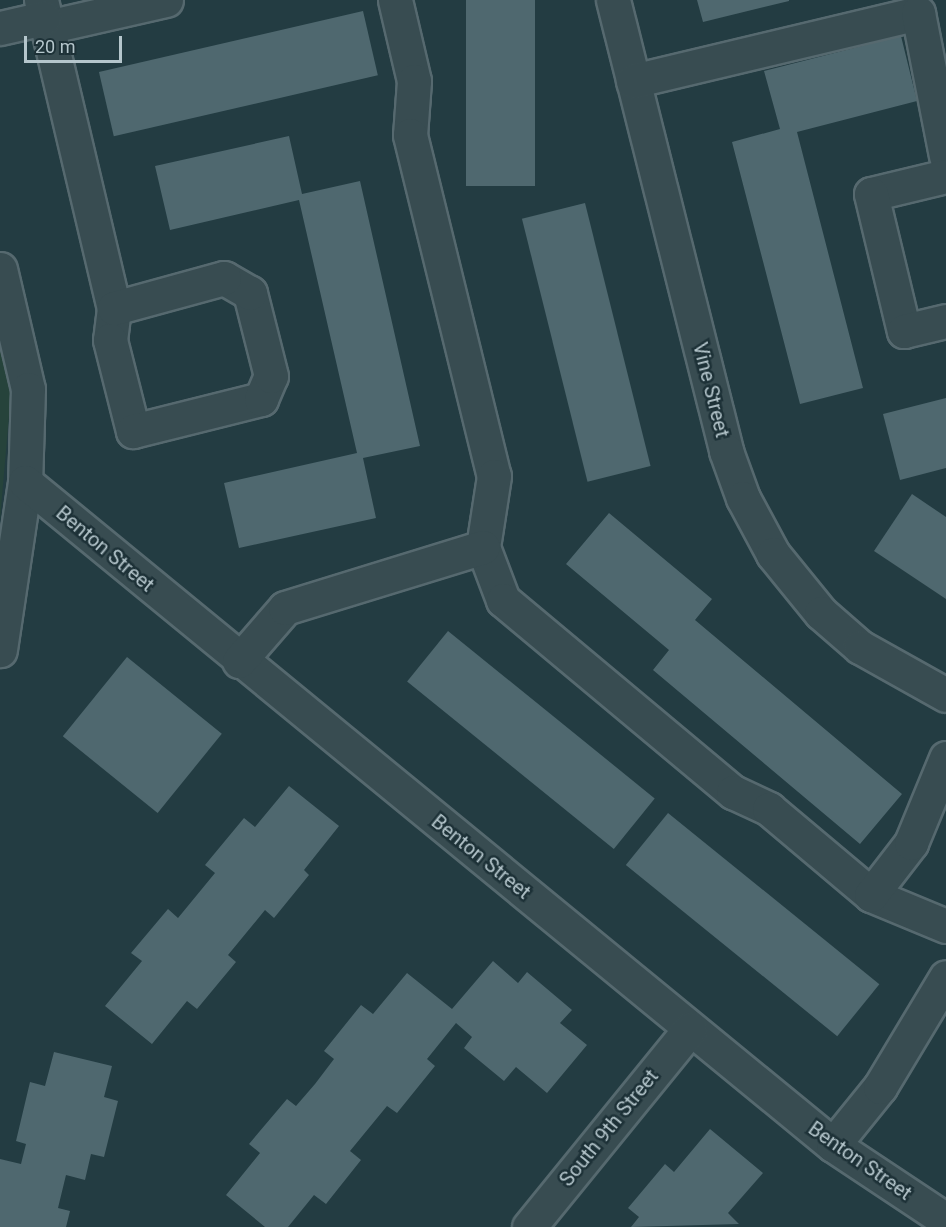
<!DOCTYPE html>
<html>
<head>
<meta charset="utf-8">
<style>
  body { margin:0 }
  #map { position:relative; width:946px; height:1227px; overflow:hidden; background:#233c42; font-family:Roboto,sans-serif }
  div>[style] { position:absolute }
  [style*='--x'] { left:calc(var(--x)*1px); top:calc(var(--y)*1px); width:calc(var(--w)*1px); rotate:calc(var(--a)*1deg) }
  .green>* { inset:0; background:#26433b }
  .building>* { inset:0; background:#4f686f; transform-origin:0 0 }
  .roads { filter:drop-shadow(2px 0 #56696f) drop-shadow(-2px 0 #56696f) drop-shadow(0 2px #56696f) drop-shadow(0 -2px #56696f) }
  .minor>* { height:33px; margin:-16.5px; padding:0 16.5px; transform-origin:16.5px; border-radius:16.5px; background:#384c51 }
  span { translate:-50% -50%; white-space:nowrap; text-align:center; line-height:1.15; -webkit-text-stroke:5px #1d3137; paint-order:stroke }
  .street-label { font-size:20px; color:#b5c6cc }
  .scale { position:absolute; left:24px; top:36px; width:98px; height:27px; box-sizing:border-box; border:3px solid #b5c6cc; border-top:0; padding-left:8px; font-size:18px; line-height:21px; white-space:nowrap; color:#b5c6cc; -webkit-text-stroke:4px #1d3137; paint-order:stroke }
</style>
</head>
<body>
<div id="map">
  <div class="green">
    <div style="clip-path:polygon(0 339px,11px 393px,0 520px)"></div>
  </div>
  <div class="building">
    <div style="left:466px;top:0;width:69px;height:186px"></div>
    <div style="clip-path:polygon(697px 0,789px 0,789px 1px,703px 22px)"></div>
    <div style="left:363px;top:11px;width:66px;height:271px;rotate:77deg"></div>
    <div style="clip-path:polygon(901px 36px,917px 101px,797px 132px,863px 388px,800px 404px,732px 142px,780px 129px,764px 71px)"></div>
    <div style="clip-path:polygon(289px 136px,302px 194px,360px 181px,420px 446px,363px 458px,376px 518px,239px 548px,224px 483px,357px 453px,299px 200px,170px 230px,155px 166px)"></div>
    <div style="left:585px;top:203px;width:271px;height:65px;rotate:76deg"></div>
    <div style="clip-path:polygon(946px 398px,946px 468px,900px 480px,883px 414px)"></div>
    <div style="clip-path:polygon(912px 494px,946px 517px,946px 599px,874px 551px)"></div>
    <div style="clip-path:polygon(609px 513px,712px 599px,695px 620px,902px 794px,860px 844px,653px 670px,669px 650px,566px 564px)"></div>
    <div style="left:448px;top:631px;width:266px;height:65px;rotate:39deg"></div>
    <div style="left:127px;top:657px;width:122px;height:102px;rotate:39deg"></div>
    <div style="clip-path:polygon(289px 786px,339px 826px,304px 870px,309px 875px,274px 918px,265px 910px,228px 955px,236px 962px,197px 1009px,187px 1001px,152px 1044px,105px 1006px,142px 961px,131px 953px,168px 909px,178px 918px,215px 873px,205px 865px,244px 818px,255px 827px)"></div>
    <div style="left:668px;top:813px;width:272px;height:67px;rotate:39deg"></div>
    <div style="clip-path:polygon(493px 961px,518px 983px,527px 972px,572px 1010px,560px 1023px,587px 1045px,547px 1093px,516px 1067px,504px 1081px,464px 1048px,472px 1037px,456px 1023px,427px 1059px,435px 1066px,397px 1113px,387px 1106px,350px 1151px,361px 1160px,326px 1204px,314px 1195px,288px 1227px,265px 1227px,226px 1195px,260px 1153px,249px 1144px,287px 1099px,296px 1106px,315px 1084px,334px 1059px,324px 1051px,361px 1005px,373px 1014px,407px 973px,452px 1009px)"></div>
    <div style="clip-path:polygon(54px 1052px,112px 1066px,104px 1097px,118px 1101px,104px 1157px,91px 1154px,85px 1180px,66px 1175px,58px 1208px,70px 1211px,66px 1227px,0 1227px,0 1159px,21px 1164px,26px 1144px,16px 1141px,30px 1082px,45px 1086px)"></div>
    <div style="clip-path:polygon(710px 1129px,763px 1173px,728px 1213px,739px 1224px,631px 1227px,639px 1217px,628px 1208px,665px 1164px,674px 1172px)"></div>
  </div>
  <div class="roads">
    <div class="minor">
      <div style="--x:41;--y:0;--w:317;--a:76.7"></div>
      <div style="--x:114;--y:308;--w:32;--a:97"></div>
      <div style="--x:110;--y:340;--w:94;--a:75.8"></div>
      <div style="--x:133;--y:431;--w:132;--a:-14"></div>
      <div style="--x:261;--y:399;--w:25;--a:-67"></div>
      <div style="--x:271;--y:376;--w:86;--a:-104.2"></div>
      <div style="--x:250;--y:293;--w:30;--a:-150"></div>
      <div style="--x:224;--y:278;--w:114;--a:164.7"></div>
      <div style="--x:395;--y:0;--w:83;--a:76.8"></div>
      <div style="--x:414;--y:81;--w:54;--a:94.2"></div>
      <div style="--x:410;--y:135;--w:351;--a:76.2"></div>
      <div style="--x:494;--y:476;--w:72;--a:98.8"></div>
      <div style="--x:483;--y:547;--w:57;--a:69.3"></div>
      <div style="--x:503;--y:600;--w:300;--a:39.9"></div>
      <div style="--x:733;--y:792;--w:40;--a:25"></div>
      <div style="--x:769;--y:809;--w:133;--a:40.1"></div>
      <div style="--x:871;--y:895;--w:81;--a:22.5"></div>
      <div style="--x:613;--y:0;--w:465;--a:75.9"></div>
      <div style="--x:726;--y:451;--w:50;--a:70.1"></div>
      <div style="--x:743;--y:498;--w:64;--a:61.8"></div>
      <div style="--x:773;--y:554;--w:76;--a:50.9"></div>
      <div style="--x:821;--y:613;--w:52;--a:41.1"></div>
      <div style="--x:860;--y:647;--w:98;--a:29.2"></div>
      <div style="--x:47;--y:27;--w:122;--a:-12.8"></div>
      <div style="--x:0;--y:28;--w:45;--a:-12.8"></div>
      <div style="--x:633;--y:81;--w:293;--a:-13.4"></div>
      <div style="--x:918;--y:13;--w:146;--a:78.9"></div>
      <div style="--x:946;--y:176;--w:77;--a:166.5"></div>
      <div style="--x:871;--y:194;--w:141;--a:76.5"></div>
      <div style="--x:904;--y:331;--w:43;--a:-13.4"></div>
      <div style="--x:0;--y:269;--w:123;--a:76.9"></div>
      <div style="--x:28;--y:389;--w:93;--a:91.8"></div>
      <div style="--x:25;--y:482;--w:170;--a:98.5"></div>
      <div style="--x:25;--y:482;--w:1045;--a:39.37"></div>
      <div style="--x:833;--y:1145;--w:136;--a:33.6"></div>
      <div style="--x:239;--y:661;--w:70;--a:-49"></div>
      <div style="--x:285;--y:608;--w:207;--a:-17.1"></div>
      <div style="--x:871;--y:895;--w:66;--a:-52.4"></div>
      <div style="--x:911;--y:843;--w:92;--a:-67.6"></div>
      <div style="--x:833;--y:1145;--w:75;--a:-51"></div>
      <div style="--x:880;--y:1087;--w:128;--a:-59"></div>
      <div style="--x:529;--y:1227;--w:255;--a:-50.9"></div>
    </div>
  </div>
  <div class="street-label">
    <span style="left:711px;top:390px;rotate:76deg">Vine Street</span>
    <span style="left:105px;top:549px;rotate:40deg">Benton Street</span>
    <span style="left:481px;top:857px;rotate:39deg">Benton Street</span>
    <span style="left:609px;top:1128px;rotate:-51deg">South 9th Street</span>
    <span style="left:860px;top:1161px;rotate:35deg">Benton Street</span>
  </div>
  <div class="scale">20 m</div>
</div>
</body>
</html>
